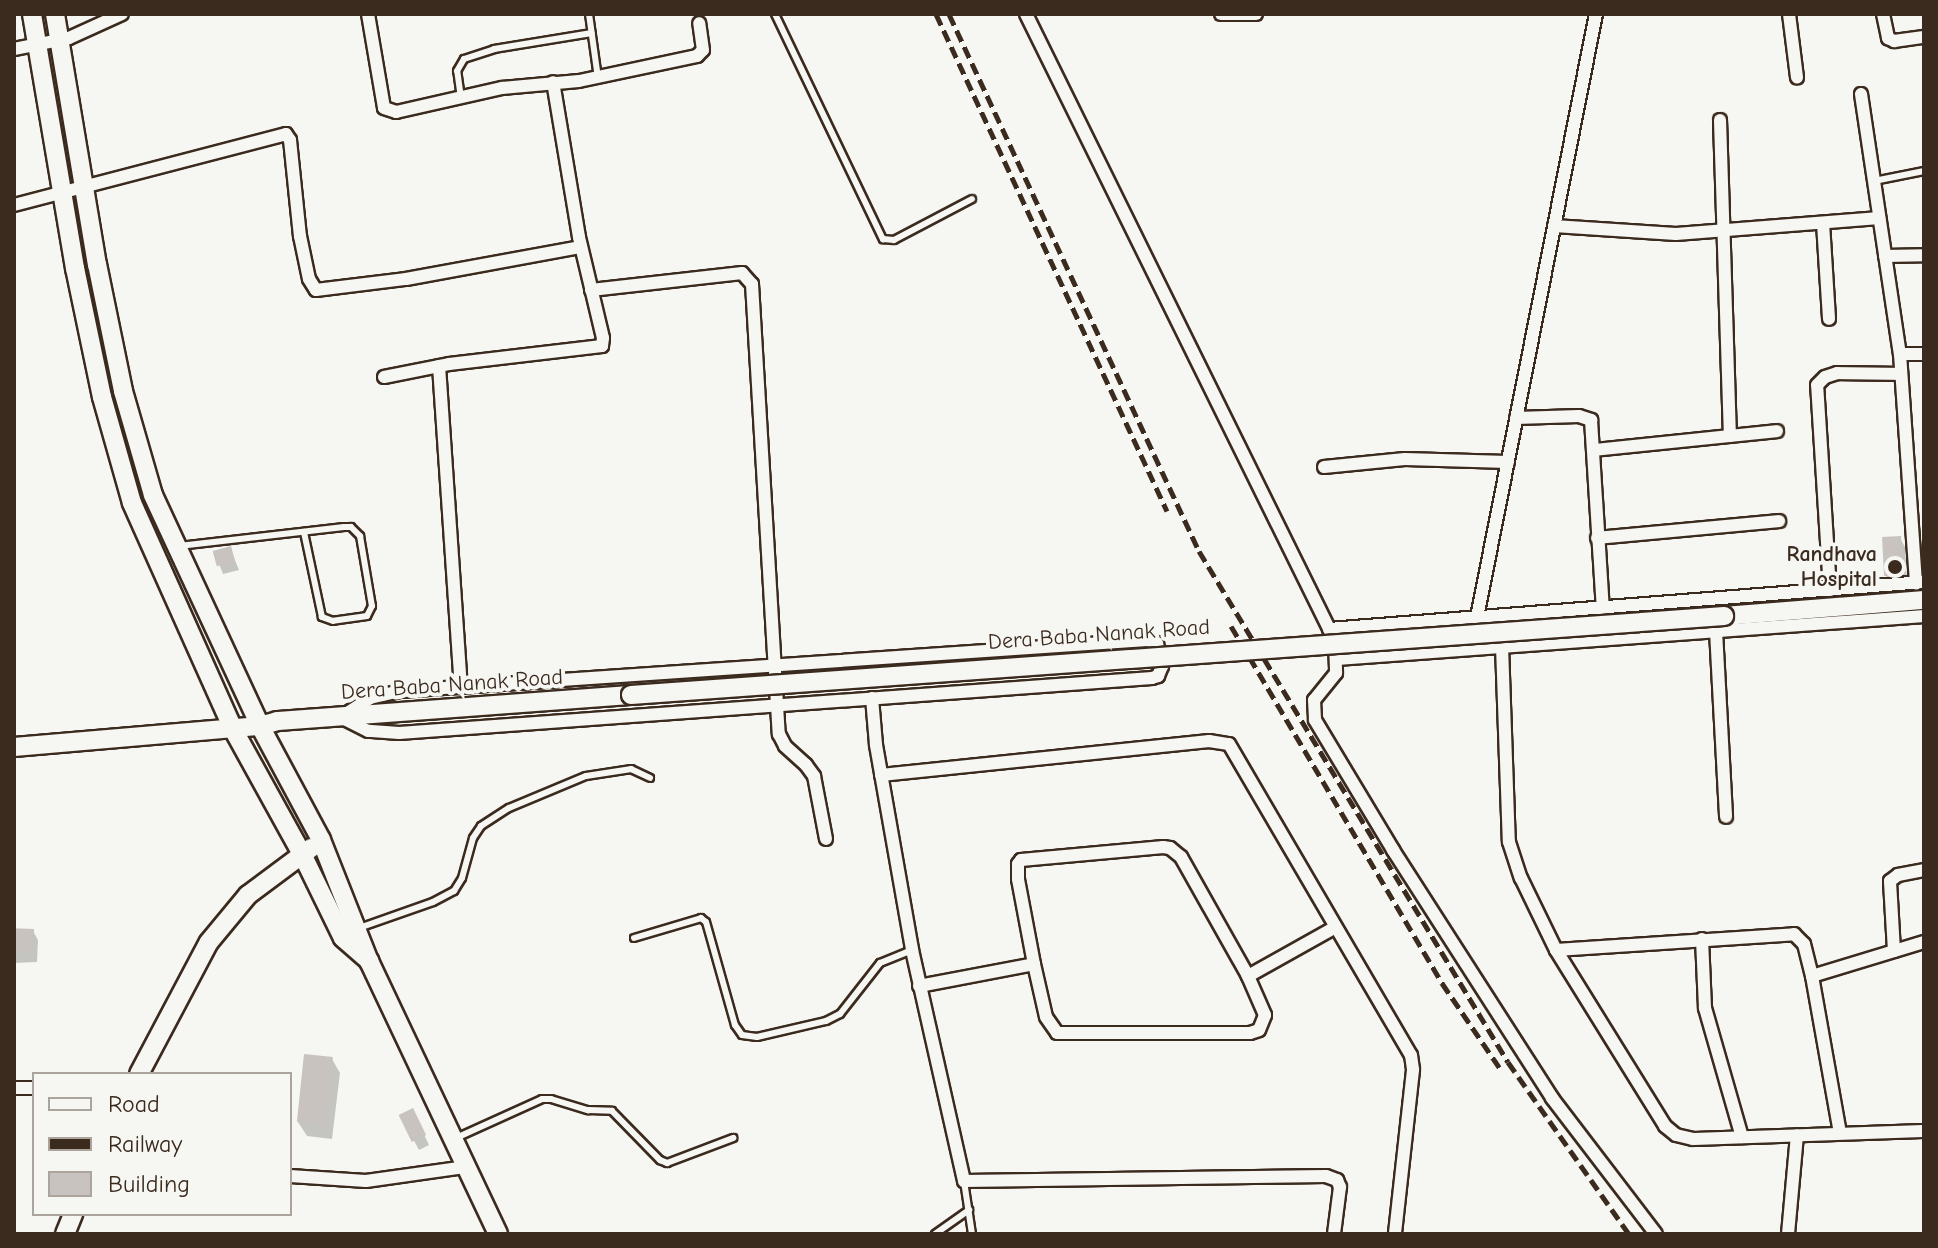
<!DOCTYPE html>
<html>
<head>
<meta charset="utf-8">
<style>
  body { margin:0 }
  #map { position:relative; width:1938px; height:1248px; overflow:hidden; background:#f6f6f2; font-family:"Comic Neue",sans-serif }
  div>[style] { position:absolute }
  [style*='--x'] { left:calc(var(--x)*1px); top:calc(var(--y)*1px); width:calc(var(--w)*1px); rotate:calc(var(--a)*1deg) }
  .shadow>* { inset:0; background:#0003 }
  .building>* { inset:0; background:#c8c3be; transform-origin:0 0 }
  .roads { filter:drop-shadow(2px 0 #3b2a1e) drop-shadow(-2px 0 #3b2a1e) drop-shadow(0 2px #3b2a1e) drop-shadow(0 -2px #3b2a1e) }
  .lane>* { height:6px; margin:-3px; padding:0 3px; transform-origin:3px; border-radius:3px; background:#f6f6f2 }
  .street>* { height:12px; margin:-6px; padding:0 6px; transform-origin:6px; border-radius:6px; background:#f6f6f2 }
  .secondary>* { height:18px; margin:-9px; padding:0 9px; transform-origin:9px; border-radius:9px; background:#f6f6f2 }
  .rail>* { height:5px; margin-top:-2.5px; transform-origin:0; background:repeating-linear-gradient(90deg,#3b2a1e 0 12px,transparent 0 18px) }
  .bridges { filter:drop-shadow(2px 0 #3b2a1e) drop-shadow(-2px 0 #3b2a1e) drop-shadow(0 2px #3b2a1e) drop-shadow(0 -2px #3b2a1e) }
  .secondary-bridge>* { height:18px; margin:-9px; padding:0 9px; transform-origin:9px; border-radius:9px; background:#f6f6f2 }
  .dots>* { width:22px; height:22px; translate:-50% -50%; box-sizing:border-box; border:4px solid #f6f6f2; border-radius:50% }
  span { translate:-50% -50%; white-space:nowrap; text-align:center; line-height:1.15; -webkit-text-stroke:8px #f6f6f2; paint-order:stroke }
  .poi-label { font-size:22px; color:#3b2a1e; font-weight:700 }
  .right { translate:-100% -50%; text-align:right }
  .street-label { font-size:22px; color:#3b2a1e }
  .frame { position:absolute; inset:0; border:16px solid #3b2a1e; pointer-events:none }
  .legend { position:absolute; left:32px; top:1072px; width:260px; height:144px; box-sizing:border-box; background:#f6f6f2; border:2px solid #aba49d; margin:0; padding:10px 14px; list-style:none; font-size:24px; color:#3b2a1e }
  .legend li { display:flex; align-items:center; gap:16px; height:40px }
  .legend b { width:40px; border:2px solid #aba49d }
</style>
</head>
<body>
<div id="map">
  <div class="shadow">
    <div style="clip-path:polygon(1900px 538px,1905px 547px,1907px 583px,1891px 585px,1886px 576px)"></div>
    <div style="clip-path:polygon(230px 548px,239px 570px,223px 574px,214px 551px)"></div>
    <div style="clip-path:polygon(33px 931px,38px 940px,37px 962px,14px 963px,14px 933px)"></div>
    <div style="clip-path:polygon(332px 1059px,340px 1073px,332px 1139px,307px 1136px,298px 1122px)"></div>
    <div style="clip-path:polygon(401px 1116px,417px 1120px,429px 1145px,419px 1150px)"></div>
  </div>
  <div class="building">
    <div style="left:1901px;top:536px;width:39px;height:19px;rotate:87deg"></div>
    <div style="left:231px;top:546px;width:16px;height:19px;rotate:75deg"></div>
    <div style="left:34px;top:929px;width:24px;height:20px;rotate:92deg"></div>
    <div style="left:304px;top:1054px;width:29px;height:68px;rotate:6deg"></div>
    <div style="left:413px;top:1108px;width:30px;height:16px;rotate:64deg"></div>
  </div>
  <div class="roads">
    <div class="lane">
      <div style="--x:589;--y:14;--w:65;--a:82"></div>
      <div style="--x:775;--y:14;--w:250;--a:64.4"></div>
      <div style="--x:883;--y:239;--w:11;--a:5"></div>
      <div style="--x:894;--y:240;--w:88;--a:-27.7"></div>
      <div style="--x:461;--y:98;--w:27;--a:-98"></div>
      <div style="--x:457;--y:71;--w:14;--a:-60"></div>
      <div style="--x:464;--y:59;--w:32;--a:-18"></div>
      <div style="--x:494;--y:49;--w:99;--a:-9.3"></div>
      <div style="--x:1874;--y:181;--w:51;--a:-11.3"></div>
      <div style="--x:179;--y:546;--w:166;--a:-6.6"></div>
      <div style="--x:344;--y:527;--w:7;--a:0"></div>
      <div style="--x:351;--y:527;--w:13;--a:45"></div>
      <div style="--x:360;--y:536;--w:71;--a:80.3"></div>
      <div style="--x:372;--y:606;--w:11;--a:117"></div>
      <div style="--x:367;--y:616;--w:34;--a:172"></div>
      <div style="--x:333;--y:621;--w:12;--a:-160"></div>
      <div style="--x:322;--y:617;--w:87;--a:-102"></div>
      <div style="--x:359;--y:928;--w:78;--a:-19.4"></div>
      <div style="--x:433;--y:902;--w:24;--a:-28"></div>
      <div style="--x:454;--y:891;--w:15;--a:-58"></div>
      <div style="--x:462;--y:878;--w:41;--a:-74.6"></div>
      <div style="--x:473;--y:838;--w:14;--a:-56"></div>
      <div style="--x:481;--y:826;--w:33;--a:-33"></div>
      <div style="--x:509;--y:808;--w:83;--a:-22.6"></div>
      <div style="--x:586;--y:776;--w:46;--a:-8.8"></div>
      <div style="--x:631;--y:769;--w:21;--a:25"></div>
      <div style="--x:634;--y:938;--w:70;--a:-16.6"></div>
      <div style="--x:701;--y:918;--w:6;--a:39"></div>
      <div style="--x:706;--y:922;--w:107;--a:74.3"></div>
      <div style="--x:735;--y:1025;--w:12;--a:55"></div>
      <div style="--x:742;--y:1035;--w:15;--a:8"></div>
      <div style="--x:757;--y:1037;--w:71;--a:-13.1"></div>
      <div style="--x:826;--y:1021;--w:16;--a:-27"></div>
      <div style="--x:840;--y:1014;--w:65;--a:-51.9"></div>
      <div style="--x:880;--y:963;--w:35;--a:-22"></div>
      <div style="--x:456;--y:1138;--w:94;--a:-24.4"></div>
      <div style="--x:542;--y:1099;--w:9;--a:0"></div>
      <div style="--x:551;--y:1099;--w:39;--a:17"></div>
      <div style="--x:588;--y:1110;--w:24;--a:2"></div>
      <div style="--x:612;--y:1111;--w:69;--a:45.6"></div>
      <div style="--x:660;--y:1160;--w:8;--a:23"></div>
      <div style="--x:667;--y:1163;--w:71;--a:-20.7"></div>
      <div style="--x:964;--y:1181;--w:54;--a:81.4"></div>
      <div style="--x:935;--y:1234;--w:42;--a:-35.2"></div>
    </div>
    <div class="street">
      <div style="--x:368;--y:14;--w:95;--a:80.3"></div>
      <div style="--x:384;--y:108;--w:13;--a:18"></div>
      <div style="--x:396;--y:112;--w:109;--a:-12.8"></div>
      <div style="--x:502;--y:88;--w:77;--a:-5.2"></div>
      <div style="--x:579;--y:81;--w:121;--a:-12"></div>
      <div style="--x:697;--y:56;--w:8;--a:-45"></div>
      <div style="--x:703;--y:50;--w:27;--a:-98"></div>
      <div style="--x:1026;--y:14;--w:699;--a:63.76"></div>
      <div style="--x:1335;--y:641;--w:32;--a:88"></div>
      <div style="--x:1336;--y:673;--w:35;--a:129"></div>
      <div style="--x:1314;--y:700;--w:20;--a:87"></div>
      <div style="--x:1315;--y:720;--w:152;--a:59"></div>
      <div style="--x:1393;--y:850;--w:295;--a:57.3"></div>
      <div style="--x:1552;--y:1098;--w:171;--a:52.6"></div>
      <div style="--x:1221;--y:14;--w:35;--a:0"></div>
      <div style="--x:1789;--y:14;--w:64;--a:82.8"></div>
      <div style="--x:1883;--y:14;--w:25;--a:78"></div>
      <div style="--x:1888;--y:38;--w:7;--a:27"></div>
      <div style="--x:1894;--y:41;--w:30;--a:-8"></div>
      <div style="--x:14;--y:49;--w:56;--a:-11.3"></div>
      <div style="--x:69;--y:38;--w:58;--a:-24.4"></div>
      <div style="--x:1861;--y:94;--w:263;--a:81.5"></div>
      <div style="--x:1900;--y:354;--w:230;--a:86"></div>
      <div style="--x:1720;--y:120;--w:316;--a:88.2"></div>
      <div style="--x:14;--y:205;--w:281;--a:-14.6"></div>
      <div style="--x:286;--y:134;--w:7;--a:56"></div>
      <div style="--x:290;--y:140;--w:97;--a:84.1"></div>
      <div style="--x:300;--y:236;--w:44;--a:78.2"></div>
      <div style="--x:309;--y:279;--w:13;--a:58"></div>
      <div style="--x:316;--y:290;--w:91;--a:-7"></div>
      <div style="--x:406;--y:279;--w:178;--a:-10.4"></div>
      <div style="--x:1823;--y:223;--w:96;--a:86.4"></div>
      <div style="--x:1554;--y:226;--w:122;--a:3.8"></div>
      <div style="--x:1676;--y:234;--w:204;--a:-4.5"></div>
      <div style="--x:1885;--y:256;--w:39;--a:-1"></div>
      <div style="--x:591;--y:290;--w:152;--a:-6.4"></div>
      <div style="--x:742;--y:273;--w:15;--a:48"></div>
      <div style="--x:752;--y:284;--w:451;--a:86.6"></div>
      <div style="--x:779;--y:734;--w:13;--a:63"></div>
      <div style="--x:785;--y:746;--w:28;--a:42"></div>
      <div style="--x:806;--y:765;--w:14;--a:54"></div>
      <div style="--x:814;--y:776;--w:64;--a:79.2"></div>
      <div style="--x:1900;--y:354;--w:24;--a:0"></div>
      <div style="--x:439;--y:366;--w:322;--a:86.1"></div>
      <div style="--x:384;--y:377;--w:66;--a:-11.3"></div>
      <div style="--x:449;--y:364;--w:154;--a:-6.7"></div>
      <div style="--x:602;--y:346;--w:8;--a:-83"></div>
      <div style="--x:603;--y:338;--w:104;--a:-103.4"></div>
      <div style="--x:579;--y:237;--w:157;--a:-99.5"></div>
      <div style="--x:1516;--y:418;--w:63;--a:-1.8"></div>
      <div style="--x:1579;--y:416;--w:13;--a:18"></div>
      <div style="--x:1591;--y:420;--w:189;--a:86.4"></div>
      <div style="--x:1594;--y:450;--w:184;--a:-5.9"></div>
      <div style="--x:1324;--y:467;--w:81;--a:-5.6"></div>
      <div style="--x:1405;--y:459;--w:103;--a:1.7"></div>
      <div style="--x:1597;--y:538;--w:183;--a:-5.3"></div>
      <div style="--x:1830;--y:590;--w:205;--a:-93.6"></div>
      <div style="--x:1817;--y:385;--w:11;--a:-45"></div>
      <div style="--x:1825;--y:377;--w:13;--a:-18"></div>
      <div style="--x:1837;--y:373;--w:64;--a:0.9"></div>
      <div style="--x:1329;--y:629;--w:597;--a:-4.52"></div>
      <div style="--x:1716;--y:631;--w:186;--a:86.9"></div>
      <div style="--x:1147;--y:640;--w:10;--a:17"></div>
      <div style="--x:1157;--y:643;--w:24;--a:78"></div>
      <div style="--x:1162;--y:666;--w:11;--a:112"></div>
      <div style="--x:1158;--y:676;--w:6;--a:162"></div>
      <div style="--x:1152;--y:678;--w:755;--a:175.82"></div>
      <div style="--x:399;--y:733;--w:31;--a:-176"></div>
      <div style="--x:368;--y:731;--w:30;--a:-153"></div>
      <div style="--x:341;--y:717;--w:35;--a:-33"></div>
      <div style="--x:370;--y:698;--w:31;--a:-13"></div>
      <div style="--x:400;--y:691;--w:749;--a:-3.91"></div>
      <div style="--x:1502;--y:646;--w:196;--a:88"></div>
      <div style="--x:1509;--y:842;--w:38;--a:72"></div>
      <div style="--x:1521;--y:878;--w:80;--a:64.1"></div>
      <div style="--x:1556;--y:950;--w:207;--a:58.2"></div>
      <div style="--x:1665;--y:1126;--w:14;--a:39"></div>
      <div style="--x:1676;--y:1135;--w:17;--a:13"></div>
      <div style="--x:1693;--y:1139;--w:231;--a:-2"></div>
      <div style="--x:1471;--y:648;--w:646;--a:-78.85"></div>
      <div style="--x:1337;--y:659;--w:589;--a:-4.19"></div>
      <div style="--x:872;--y:698;--w:47;--a:85.1"></div>
      <div style="--x:876;--y:745;--w:208;--a:80"></div>
      <div style="--x:912;--y:950;--w:237;--a:77.3"></div>
      <div style="--x:964;--y:1181;--w:362;--a:-0.8"></div>
      <div style="--x:1326;--y:1176;--w:12;--a:20"></div>
      <div style="--x:1337;--y:1180;--w:8;--a:67"></div>
      <div style="--x:1340;--y:1187;--w:47;--a:97.3"></div>
      <div style="--x:881;--y:775;--w:330;--a:-5.9"></div>
      <div style="--x:1209;--y:741;--w:20;--a:9"></div>
      <div style="--x:1229;--y:744;--w:360;--a:59.7"></div>
      <div style="--x:1411;--y:1055;--w:15;--a:82"></div>
      <div style="--x:1413;--y:1070;--w:165;--a:96.3"></div>
      <div style="--x:1702;--y:939;--w:69;--a:87.5"></div>
      <div style="--x:1705;--y:1008;--w:134;--a:74"></div>
      <div style="--x:1556;--y:950;--w:239;--a:-3.8"></div>
      <div style="--x:1794;--y:934;--w:14;--a:45"></div>
      <div style="--x:1804;--y:944;--w:33;--a:76"></div>
      <div style="--x:1812;--y:976;--w:159;--a:79.9"></div>
      <div style="--x:1894;--y:951;--w:70;--a:-93.3"></div>
      <div style="--x:1890;--y:881;--w:10;--a:-37"></div>
      <div style="--x:1898;--y:875;--w:26;--a:-11"></div>
      <div style="--x:1034;--y:964;--w:86;--a:-100.7"></div>
      <div style="--x:1018;--y:879;--w:15;--a:-90"></div>
      <div style="--x:1018;--y:864;--w:5;--a:-53"></div>
      <div style="--x:1021;--y:860;--w:143;--a:-5.2"></div>
      <div style="--x:1163;--y:847;--w:7;--a:8"></div>
      <div style="--x:1170;--y:848;--w:14;--a:39"></div>
      <div style="--x:1181;--y:857;--w:137;--a:60.6"></div>
      <div style="--x:1812;--y:976;--w:117;--a:-16.9"></div>
      <div style="--x:919;--y:986;--w:117;--a:-10.8"></div>
      <div style="--x:1034;--y:964;--w:54;--a:77.2"></div>
      <div style="--x:1046;--y:1017;--w:19;--a:55"></div>
      <div style="--x:1057;--y:1033;--w:193;--a:0"></div>
      <div style="--x:1250;--y:1033;--w:9;--a:-18"></div>
      <div style="--x:1259;--y:1030;--w:16;--a:-68"></div>
      <div style="--x:1265;--y:1015;--w:43;--a:-113.6"></div>
      <div style="--x:1248;--y:976;--w:98;--a:-29.2"></div>
      <div style="--x:14;--y:1088;--w:20;--a:0"></div>
      <div style="--x:290;--y:1176;--w:76;--a:3.8"></div>
      <div style="--x:366;--y:1181;--w:94;--a:-8"></div>
      <div style="--x:1788;--y:1234;--w:99;--a:-84.8"></div>
    </div>
    <div class="secondary">
      <div style="--x:32;--y:14;--w:258;--a:80.4"></div>
      <div style="--x:75;--y:268;--w:132;--a:78.2"></div>
      <div style="--x:102;--y:397;--w:110;--a:74.2"></div>
      <div style="--x:132;--y:503;--w:248;--a:65.9"></div>
      <div style="--x:233;--y:729;--w:143;--a:61.1"></div>
      <div style="--x:302;--y:854;--w:93;--a:64"></div>
      <div style="--x:343;--y:938;--w:35;--a:41"></div>
      <div style="--x:55;--y:14;--w:254;--a:80.5"></div>
      <div style="--x:97;--y:264;--w:130;--a:78.4"></div>
      <div style="--x:123;--y:391;--w:108;--a:73.9"></div>
      <div style="--x:153;--y:495;--w:255;--a:65.1"></div>
      <div style="--x:260;--y:726;--w:129;--a:61.8"></div>
      <div style="--x:321;--y:840;--w:130;--a:68.4"></div>
      <div style="--x:369;--y:961;--w:302;--a:64.7"></div>
      <div style="--x:1724;--y:616;--w:201;--a:-4.6"></div>
      <div style="--x:14;--y:747;--w:247;--a:-4.9"></div>
      <div style="--x:260;--y:726;--w:18;--a:-16"></div>
      <div style="--x:277;--y:721;--w:355;--a:-4.2"></div>
      <div style="--x:139;--y:1074;--w:149;--a:-62.1"></div>
      <div style="--x:209;--y:942;--w:61;--a:-50.3"></div>
      <div style="--x:248;--y:895;--w:79;--a:-36.7"></div>
      <div style="--x:65;--y:1234;--w:22;--a:-68"></div>
    </div>
  </div>
  <div class="rail">
    <div style="--x:936;--y:14;--w:548;--a:65.07"></div>
    <div style="--x:949;--y:14;--w:592;--a:65.04"></div>
    <div style="--x:1199;--y:551;--w:597;--a:58.84"></div>
    <div style="--x:1508;--y:1062;--w:210;--a:54.9"></div>
    <div style="--x:1231;--y:626;--w:415;--a:59.4"></div>
    <div style="--x:1442;--y:983;--w:102;--a:55.8"></div>
  </div>
  <div class="bridges">
    <div class="secondary-bridge">
      <div style="--x:631;--y:695;--w:1096;--a:-4.13"></div>
    </div>
  </div>
  <div class="dots">
    <div style="left:1895px;top:567px;background:#3b2a1e"></div>
  </div>
  <div class="poi-label">
    <span class="right" style="left:1877px;top:567px">Randhava<br>Hospital</span>
  </div>
  <div class="street-label">
    <span style="left:1099px;top:635px;rotate:-4deg">Dera Baba Nanak Road</span>
    <span style="left:452px;top:685px;rotate:-4deg">Dera Baba Nanak Road</span>
  </div>
  <div class="frame"></div>
  <ul class="legend">
  <li><b style="height:10px;background:#f6f6f2"></b>Road</li>
  <li><b style="height:10px;background:#3b2a1e"></b>Railway</li>
  <li><b style="height:22px;background:#c8c3be"></b>Building</li>
  </ul>
</div>
</body>
</html>
